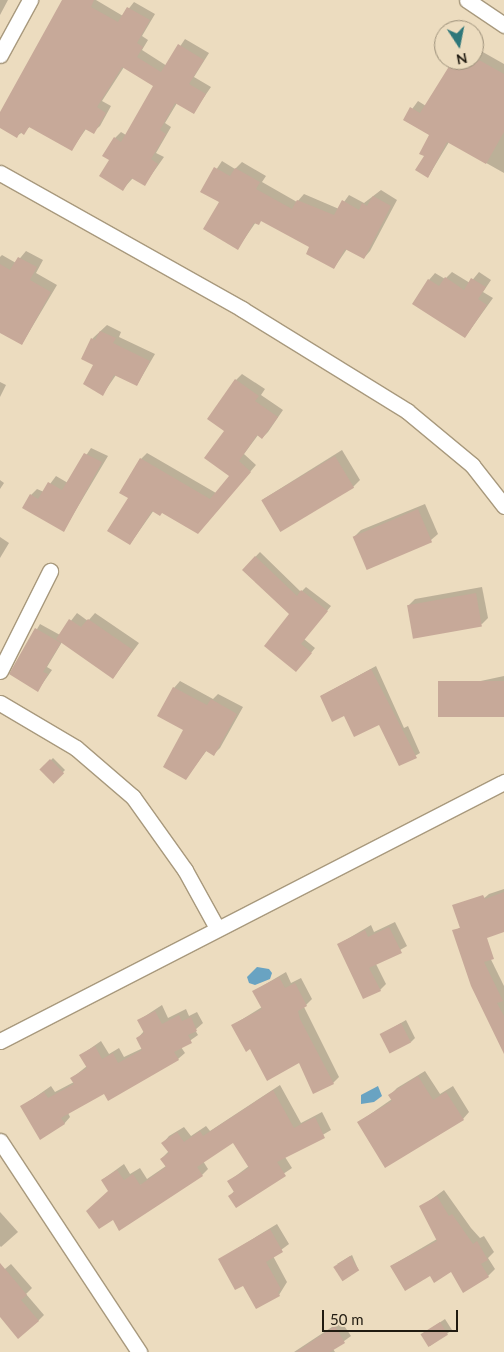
<!DOCTYPE html>
<html>
<head>
<meta charset="utf-8">
<style>
  body { margin:0 }
  #map { position:relative; width:504px; height:1352px; overflow:hidden; background:#ecdcbf; font-family:Lato,sans-serif }
  div>[style] { position:absolute }
  [style*='--x'] { left:calc(var(--x)*1px); top:calc(var(--y)*1px); width:calc(var(--w)*1px); rotate:calc(var(--a)*1deg) }
  .water>* { inset:0; background:#69a3c2 }
  .shadow>* { inset:0; background:#0003; transform-origin:0 0 }
  .building>* { inset:0; background:#c7a999; transform-origin:0 0 }
  .roads { filter:drop-shadow(1px 0 #a8997d) drop-shadow(-1px 0 #a8997d) drop-shadow(0 1px #a8997d) drop-shadow(0 -1px #a8997d) }
  .minor>* { height:15px; margin:-7.5px; padding:0 7.5px; transform-origin:7.5px; border-radius:7.5px; background:#fff }
  span { translate:-50% -50%; white-space:nowrap; text-align:center; line-height:1.15; -webkit-text-stroke:4.5px #ecdcbf; paint-order:stroke }
  .north { position:absolute; left:434px; top:20px; width:50px; height:50px; box-sizing:border-box; background:#ecdcbf; border:1px solid #9b8f79; border-radius:50%; rotate:169deg; font-size:14px; font-weight:700; line-height:20px; text-align:center; color:#211b11 }
  .north::after { content:''; display:block; margin:auto; width:18px; height:22px; background:#2e777a; clip-path:polygon(50% 0,100% 100%,50% 72%,0 100%) }
  .scale { position:absolute; left:322px; top:1310px; width:136px; height:22px; box-sizing:border-box; border:2px solid #211b11; border-top:0; padding-left:6px; font-size:15px; line-height:18px; white-space:nowrap; color:#211b11; -webkit-text-stroke:4px #ecdcbf; paint-order:stroke }
</style>
</head>
<body>
<div id="map">
  <div class="water">
    <div style="clip-path:polygon(257px 967px,269px 969px,272px 973px,270px 979px,255px 985px,249px 983px,247px 977px)"></div>
    <div style="clip-path:polygon(378px 1086px,382px 1096px,374px 1102px,361px 1104px,361px 1095px)"></div>
  </div>
  <div class="shadow">
    <div style="clip-path:polygon(0 0,8px 0,0 15px)"></div>
    <div style="clip-path:polygon(64px 0,96px 0,123px 16px,134px 2px,155px 14px,142px 36px,148px 40px,142px 50px,167px 66px,185px 39px,209px 53px,194px 77px,211px 87px,193px 113px,177px 103px,165px 123px,171px 127px,156px 153px,164px 157px,145px 184px,133px 178px,123px 189px,110px 159px,115px 138px,121px 132px,126px 135px,155px 86px,124px 67px,102px 101px,111px 106px,100px 126px,93px 132px,86px 129px,72px 149px,31px 126px,17px 136px,0 127px,0 115px)"></div>
    <div style="clip-path:polygon(474px 47px,504px 64px,504px 173px,449px 142px,428px 177px,426px 156px,431px 135px,404px 120px,418px 101px,426px 106px,454px 60px,474px 60px)"></div>
    <div style="clip-path:polygon(222px 161px,235px 169px,242px 162px,266px 176px,262px 182px,297px 202px,304px 194px,339px 209px,349px 195px,364px 203px,381px 190px,397px 200px,370px 251px,364px 258px,347px 249px,334px 268px,311px 247px,262px 220px,256px 222px,238px 248px,220px 202px,202px 191px)"></div>
    <div style="clip-path:polygon(26px 251px,43px 260px,36px 273px,57px 285px,22px 344px,0 332px,0 257px,2px 255px,16px 263px)"></div>
    <div style="clip-path:polygon(452px 272px,470px 283px,479px 272px,491px 280px,483px 292px,493px 298px,465px 337px,429px 280px,435px 273px,445px 279px)"></div>
    <div style="clip-path:polygon(107px 325px,121px 332px,119px 337px,155px 354px,137px 385px,116px 375px,103px 394px,94px 364px,82px 359px,93px 338px)"></div>
    <div style="clip-path:polygon(242px 374px,265px 389px,261px 395px,283px 410px,268px 432px,262px 438px,258px 435px,244px 454px,256px 465px,198px 533px,163px 511px,154px 510px,130px 544px,130px 498px,141px 459px,147px 453px,216px 493px,231px 476px,226px 430px,236px 380px)"></div>
    <div style="clip-path:polygon(0 382px,6px 385px,0 397px)"></div>
    <div style="clip-path:polygon(91px 448px,108px 456px,64px 530px,31px 495px,37px 489px,44px 492px,56px 476px,68px 483px)"></div>
    <div style="clip-path:polygon(342px 450px,360px 480px,353px 487px,262px 500px)"></div>
    <div style="clip-path:polygon(0 480px,4px 483px,0 489px)"></div>
    <div style="clip-path:polygon(425px 504px,438px 534px,431px 540px,354px 537px,361px 530px)"></div>
    <div style="clip-path:polygon(0 537px,9px 543px,0 558px)"></div>
    <div style="clip-path:polygon(260px 552px,301px 592px,306px 587px,331px 606px,304px 639px,315px 648px,300px 666px,291px 614px,243px 570px)"></div>
    <div style="clip-path:polygon(482px 587px,488px 618px,482px 624px,408px 606px,415px 599px)"></div>
    <div style="clip-path:polygon(77px 613px,88px 621px,95px 613px,139px 643px,113px 678px,62px 642px,47px 667px,52px 670px,38px 690px,11px 674px,40px 624px,60px 635px)"></div>
    <div style="clip-path:polygon(376px 666px,404px 728px,408px 726px,420px 753px,399px 765px,380px 723px,321px 696px)"></div>
    <div style="clip-path:polygon(504px 676px,504px 715px,441px 695px,448px 688px)"></div>
    <div style="clip-path:polygon(180px 681px,213px 699px,218px 694px,243px 707px,220px 748px,214px 754px,207px 750px,186px 778px,185px 730px,174px 688px)"></div>
    <div style="left:53px;top:758px;width:17px;height:16px;rotate:45deg"></div>
    <div style="clip-path:polygon(504px 889px,504px 931px,482px 900px,489px 894px)"></div>
    <div style="clip-path:polygon(472px 921px,504px 986px,504px 1037px,454px 931px)"></div>
    <div style="clip-path:polygon(395px 922px,407px 946px,376px 964px,386px 984px,380px 990px,339px 944px,371px 925px,374px 932px)"></div>
    <div style="clip-path:polygon(286px 972px,291px 983px,301px 978px,312px 999px,304px 1007px,339px 1077px,333px 1083px,300px 1061px,250px 1048px,233px 1025px,262px 1007px,254px 991px)"></div>
    <div style="clip-path:polygon(162px 1005px,168px 1018px,186px 1009px,189px 1016px,197px 1012px,203px 1023px,195px 1030px,198px 1035px,181px 1047px,185px 1053px,178px 1059px,104px 1092px,68px 1113px,70px 1117px,64px 1124px,21px 1107px,51px 1086px,55px 1092px,74px 1082px,72px 1078px,87px 1066px,81px 1055px,101px 1041px,109px 1054px,119px 1048px,124px 1057px,143px 1048px,138px 1038px,144px 1031px,139px 1020px)"></div>
    <div style="clip-path:polygon(406px 1020px,415px 1038px,411px 1042px,382px 1034px)"></div>
    <div style="clip-path:polygon(425px 1071px,440px 1094px,453px 1086px,469px 1112px,463px 1119px,359px 1122px,392px 1099px,390px 1095px,397px 1088px)"></div>
    <div style="clip-path:polygon(280px 1085px,301px 1123px,322px 1112px,331px 1130px,285px 1157px,292px 1168px,236px 1206px,230px 1196px,235px 1190px,229px 1181px,249px 1166px,233px 1141px,203px 1161px,208px 1169px,202px 1175px,109px 1190px,102px 1180px,124px 1164px,130px 1174px,140px 1168px,147px 1179px,166px 1166px,161px 1159px,169px 1151px,163px 1143px,169px 1136px,184px 1127px,191px 1136px,206px 1126px,210px 1131px)"></div>
    <div style="clip-path:polygon(444px 1190px,471px 1228px,480px 1238px,484px 1236px,494px 1252px,488px 1258px,495px 1269px,488px 1276px,451px 1270px,430px 1274px,391px 1266px,437px 1239px,421px 1207px)"></div>
    <div style="clip-path:polygon(0 1212px,18px 1232px,1px 1247px,0 1246px)"></div>
    <div style="clip-path:polygon(277px 1224px,289px 1244px,273px 1256px,287px 1282px,279px 1295px,243px 1284px,220px 1259px)"></div>
    <div style="clip-path:polygon(352px 1255px,358px 1269px,337px 1264px)"></div>
    <div style="clip-path:polygon(11px 1264px,32px 1288px,26px 1294px,44px 1315px,38px 1321px,0 1316px,0 1273px)"></div>
    <div style="clip-path:polygon(445px 1319px,452px 1330px,430px 1346px,427px 1331px)"></div>
    <div style="clip-path:polygon(341px 1321px,351px 1336px,333px 1349px,335px 1352px,294px 1352px)"></div>
  </div>
  <div class="building">
    <div style="clip-path:polygon(62px 0,94px 0,91px 7px,118px 22px,127px 7px,150px 20px,137px 43px,143px 47px,137px 57px,161px 72px,178px 44px,204px 60px,189px 84px,206px 94px,194px 114px,175px 103px,160px 130px,166px 134px,151px 159px,158px 164px,145px 186px,131px 178px,123px 191px,99px 176px,109px 160px,102px 156px,114px 137px,121px 142px,153px 86px,122px 67px,97px 107px,106px 113px,94px 134px,85px 129px,72px 151px,29px 127px,24px 135px,20px 132px,17px 138px,0 128px,0 112px)"></div>
    <div style="clip-path:polygon(453px 60px,479px 60px,504px 74px,504px 132px,486px 164px,447px 142px,428px 178px,415px 170px,424px 156px,419px 154px,429px 135px,403px 120px,410px 107px,420px 113px)"></div>
    <div style="clip-path:polygon(214px 167px,230px 176px,235px 168px,260px 182px,256px 189px,292px 209px,297px 200px,334px 215px,342px 200px,359px 210px,362px 203px,367px 206px,373px 196px,391px 206px,364px 259px,345px 249px,334px 269px,306px 254px,309px 247px,261px 221px,259px 225px,254px 223px,238px 250px,203px 229px,219px 202px,200px 192px)"></div>
    <div style="clip-path:polygon(18px 257px,37px 267px,30px 280px,51px 292px,22px 345px,0 333px,0 264px,10px 270px)"></div>
    <div style="clip-path:polygon(445px 277px,464px 290px,471px 278px,486px 287px,478px 299px,487px 305px,465px 338px,412px 304px,428px 279px,439px 286px)"></div>
    <div style="clip-path:polygon(100px 331px,116px 338px,113px 343px,150px 361px,137px 386px,114px 375px,103px 396px,83px 384px,93px 365px,81px 359px,91px 338px,95px 340px)"></div>
    <div style="clip-path:polygon(235px 379px,259px 396px,255px 401px,278px 417px,262px 439px,257px 435px,239px 461px,251px 472px,198px 534px,162px 513px,160px 516px,152px 511px,130px 545px,107px 531px,128px 498px,119px 493px,140px 458px,210px 499px,229px 476px,204px 458px,224px 431px,207px 419px)"></div>
    <div style="clip-path:polygon(84px 453px,102px 462px,64px 532px,22px 508px,30px 494px,38px 499px,48px 482px,62px 490px)"></div>
    <div style="left:335px;top:456px;width:37px;height:86px;rotate:59deg"></div>
    <div style="left:418px;top:509px;width:36px;height:71px;rotate:67deg"></div>
    <div style="clip-path:polygon(255px 556px,297px 596px,301px 590px,328px 611px,301px 644px,312px 653px,296px 672px,264px 646px,289px 614px,242px 570px)"></div>
    <div style="left:476px;top:593px;width:34px;height:70px;rotate:80deg"></div>
    <div style="clip-path:polygon(69px 619px,81px 627px,88px 619px,133px 650px,113px 679px,56px 639px)"></div>
    <div style="clip-path:polygon(35px 628px,61px 643px,43px 672px,48px 674px,38px 692px,9px 674px)"></div>
    <div style="clip-path:polygon(371px 669px,417px 758px,399px 766px,379px 725px,354px 737px,344px 716px,332px 722px,320px 696px)"></div>
    <div style="left:504px;top:681px;width:36px;height:66px;rotate:90deg"></div>
    <div style="clip-path:polygon(173px 687px,207px 705px,211px 699px,237px 714px,214px 756px,206px 751px,186px 780px,163px 767px,183px 730px,157px 716px)"></div>
    <div style="left:50px;top:759px;width:20px;height:15px;rotate:45deg"></div>
    <div style="clip-path:polygon(504px 892px,504px 932px,487px 938px,494px 959px,484px 962px,503px 1001px,497px 1003px,504px 1016px,504px 1054px,471px 986px,452px 930px,460px 928px,452px 905px,483px 895px,485px 899px)"></div>
    <div style="clip-path:polygon(389px 927px,402px 953px,369px 968px,381px 991px,363px 999px,337px 944px,365px 930px,368px 937px)"></div>
    <div style="clip-path:polygon(279px 977px,285px 988px,295px 983px,307px 1006px,298px 1011px,300px 1019px,334px 1084px,313px 1094px,299px 1063px,267px 1081px,250px 1049px,246px 1052px,231px 1025px,262px 1009px,252px 991px)"></div>
    <div style="clip-path:polygon(155px 1011px,162px 1024px,179px 1015px,182px 1021px,191px 1017px,197px 1031px,188px 1035px,192px 1043px,174px 1052px,179px 1060px,108px 1101px,104px 1094px,61px 1118px,65px 1124px,40px 1140px,20px 1106px,44px 1092px,48px 1098px,74px 1084px,70px 1078px,87px 1068px,79px 1055px,95px 1046px,102px 1059px,113px 1053px,118px 1063px,142px 1050px,136px 1038px,144px 1033px,137px 1020px)"></div>
    <div style="left:401px;top:1023px;width:22px;height:24px;rotate:63deg"></div>
    <div style="clip-path:polygon(418px 1076px,433px 1100px,446px 1092px,464px 1120px,385px 1168px,357px 1122px,392px 1101px,388px 1095px)"></div>
    <div style="clip-path:polygon(273px 1090px,294px 1128px,315px 1117px,325px 1138px,277px 1162px,286px 1176px,236px 1208px,228px 1196px,234px 1192px,227px 1181px,249px 1168px,233px 1143px,197px 1167px,203px 1176px,171px 1197px,119px 1231px,113px 1220px,99px 1229px,86px 1211px,108px 1191px,101px 1180px,117px 1170px,124px 1180px,133px 1174px,140px 1185px,166px 1167px,160px 1159px,169px 1153px,161px 1143px,177px 1132px,184px 1142px,200px 1131px,203px 1136px)"></div>
    <div style="clip-path:polygon(437px 1196px,449px 1216px,452px 1214px,473px 1244px,477px 1241px,488px 1260px,481px 1264px,489px 1277px,463px 1293px,451px 1272px,434px 1283px,430px 1276px,405px 1291px,390px 1266px,437px 1241px,419px 1206px)"></div>
    <div style="clip-path:polygon(270px 1229px,283px 1252px,266px 1262px,281px 1289px,278px 1292px,280px 1296px,256px 1309px,243px 1286px,235px 1290px,218px 1259px)"></div>
    <div style="left:350px;top:1256px;width:17px;height:20px;rotate:57deg"></div>
    <div style="clip-path:polygon(0 1263px,27px 1295px,21px 1300px,39px 1321px,18px 1339px,0 1317px)"></div>
    <div style="left:440px;top:1322px;width:15px;height:23px;rotate:58deg"></div>
    <div style="clip-path:polygon(335px 1326px,345px 1343px,330px 1352px,296px 1352px)"></div>
  </div>
  <div class="roads">
    <div class="minor">
      <div style="--x:467;--y:0;--w:45;--a:34"></div>
      <div style="--x:0;--y:55;--w:63;--a:-61.4"></div>
      <div style="--x:0;--y:173;--w:278;--a:29.3"></div>
      <div style="--x:242;--y:309;--w:194;--a:31.7"></div>
      <div style="--x:407;--y:411;--w:85;--a:39.7"></div>
      <div style="--x:472;--y:465;--w:52;--a:52"></div>
      <div style="--x:0;--y:671;--w:112;--a:-63.4"></div>
      <div style="--x:0;--y:703;--w:88;--a:30.6"></div>
      <div style="--x:76;--y:748;--w:75;--a:40.7"></div>
      <div style="--x:133;--y:797;--w:90;--a:54.5"></div>
      <div style="--x:185;--y:870;--w:66;--a:61.1"></div>
      <div style="--x:0;--y:1041;--w:567;--a:-27.2"></div>
      <div style="--x:0;--y:1141;--w:253;--a:56.6"></div>
    </div>
  </div>
  <div class="north">N</div>
  <div class="scale">50 m</div>
</div>
</body>
</html>
